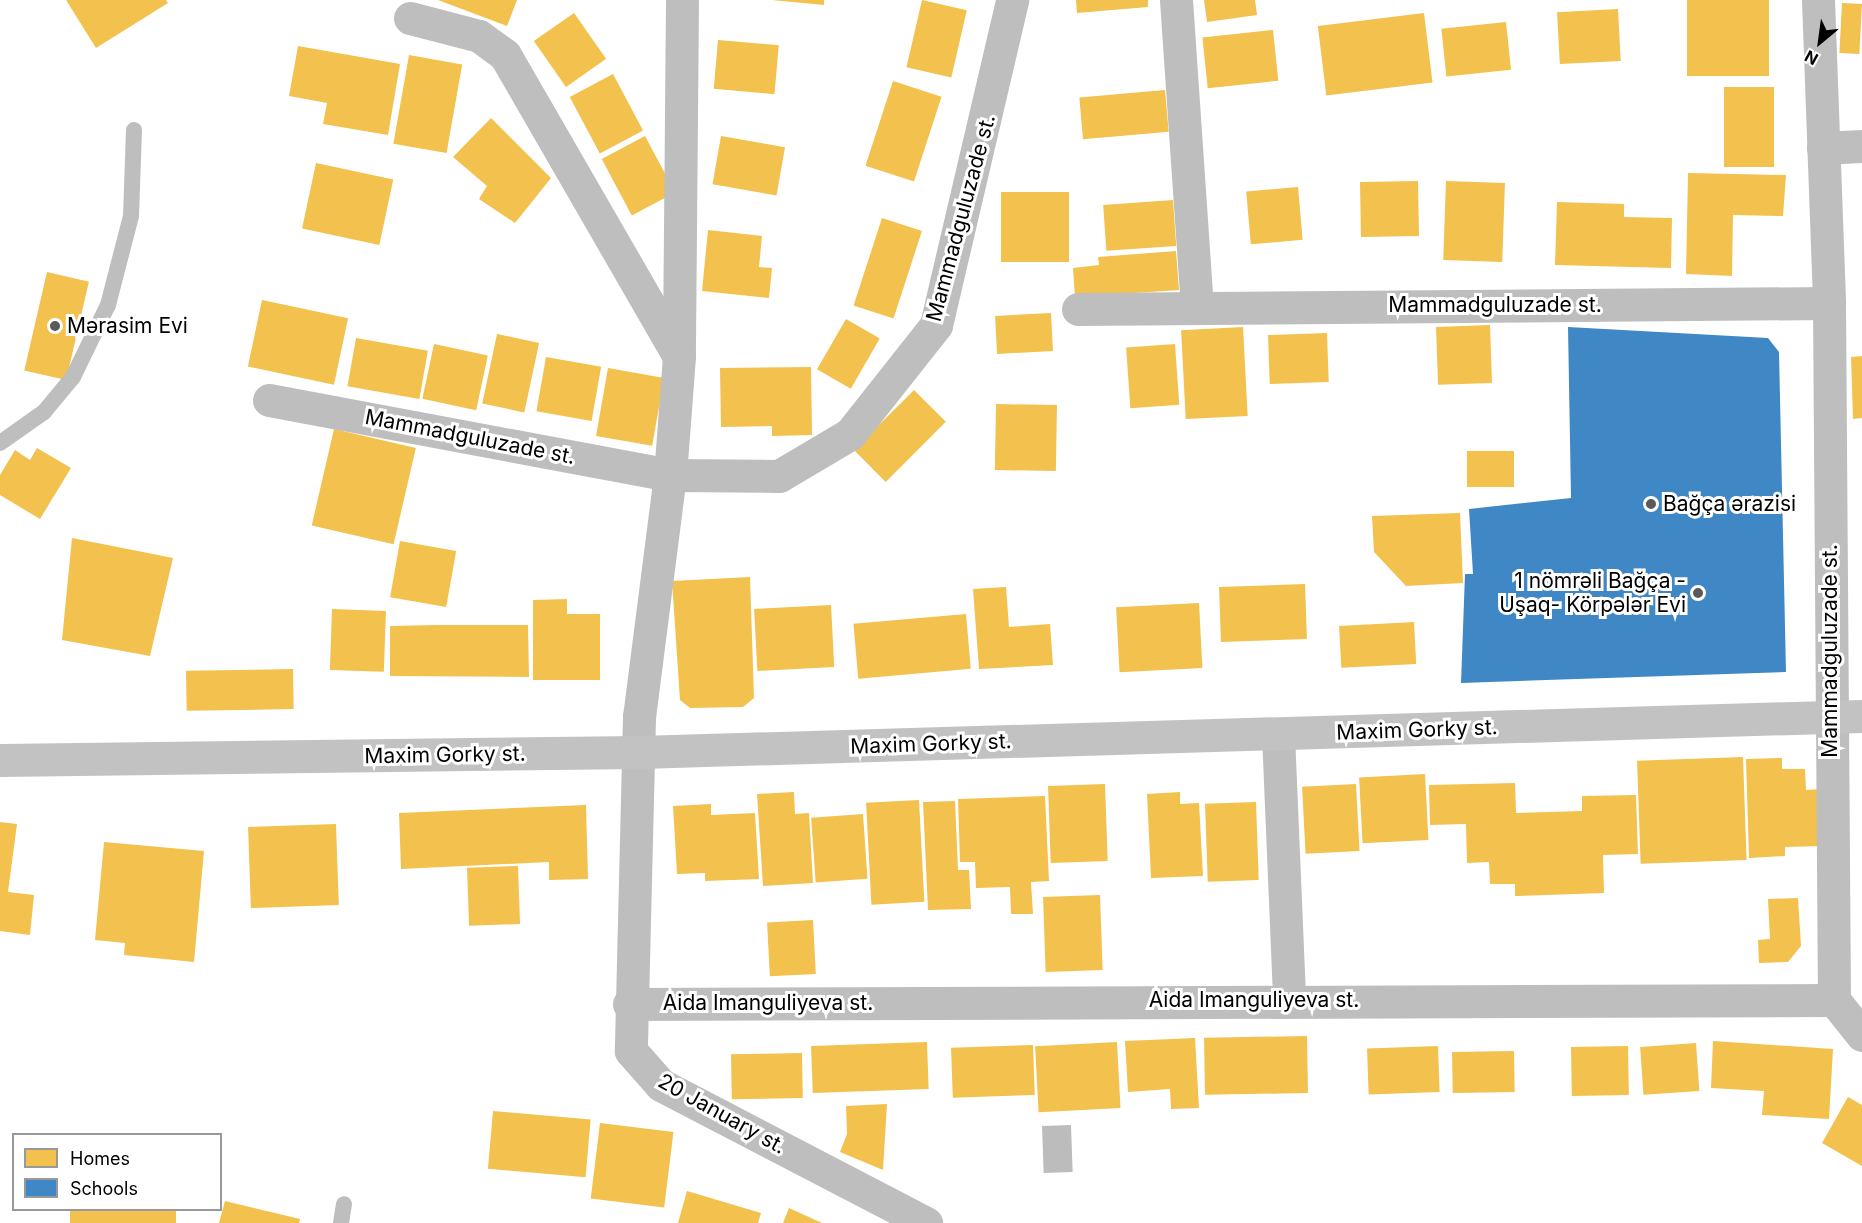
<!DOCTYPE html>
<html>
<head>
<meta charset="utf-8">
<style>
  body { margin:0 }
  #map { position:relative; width:1862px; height:1223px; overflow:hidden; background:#fff; font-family:Inter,sans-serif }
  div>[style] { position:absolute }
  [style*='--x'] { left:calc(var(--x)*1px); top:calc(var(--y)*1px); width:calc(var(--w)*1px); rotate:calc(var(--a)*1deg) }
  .water>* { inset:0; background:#bcbcbc; transform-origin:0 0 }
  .homes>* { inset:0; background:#f2c14e; transform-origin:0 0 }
  .schools>* { inset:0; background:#3f88c5 }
  .lane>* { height:16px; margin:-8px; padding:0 8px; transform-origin:8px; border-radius:8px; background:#bebebe }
  .street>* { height:33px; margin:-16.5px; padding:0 16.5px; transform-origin:16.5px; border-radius:16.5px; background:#bebebe }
  .secondary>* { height:33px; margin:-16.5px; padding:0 16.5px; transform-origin:16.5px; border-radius:16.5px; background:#c2c2c2 }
  .dots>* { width:16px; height:16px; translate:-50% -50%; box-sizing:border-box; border:3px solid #fff; border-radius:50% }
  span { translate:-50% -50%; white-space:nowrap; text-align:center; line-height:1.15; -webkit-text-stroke:6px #fff; paint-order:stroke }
  .street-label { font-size:21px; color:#000 }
  .poi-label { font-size:21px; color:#000 }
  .left { translate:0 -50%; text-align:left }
  .right { translate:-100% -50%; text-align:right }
  .legend { position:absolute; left:12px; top:1133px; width:210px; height:78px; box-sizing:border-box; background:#fff; border:2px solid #999; margin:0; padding:8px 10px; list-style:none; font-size:18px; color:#000 }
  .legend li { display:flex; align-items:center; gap:12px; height:30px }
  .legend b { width:30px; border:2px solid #999 }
  .north { position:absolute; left:1790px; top:12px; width:60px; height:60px; -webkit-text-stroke:4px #fff; paint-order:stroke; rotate:209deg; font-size:16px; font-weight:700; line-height:24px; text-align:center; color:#000 }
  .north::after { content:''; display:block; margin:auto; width:21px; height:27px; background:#000; clip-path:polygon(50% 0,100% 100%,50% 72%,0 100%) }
</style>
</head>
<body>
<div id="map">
  <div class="water">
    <div style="left:1071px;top:1125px;width:47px;height:29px;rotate:88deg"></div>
  </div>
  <div class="homes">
    <div style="clip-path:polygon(66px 0,166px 0,168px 3px,96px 48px)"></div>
    <div style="clip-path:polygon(438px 0,517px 0,507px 26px)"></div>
    <div style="clip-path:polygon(772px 0,824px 0,824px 5px)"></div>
    <div style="left:922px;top:0;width:46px;height:69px;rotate:13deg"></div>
    <div style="clip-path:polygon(1076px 0,1148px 0,1148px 7px,1077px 13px)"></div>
    <div style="clip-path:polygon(1204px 0,1255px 0,1257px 15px,1207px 22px)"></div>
    <div style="left:1687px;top:0;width:82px;height:76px"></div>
    <div style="left:1842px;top:3px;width:20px;height:50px;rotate:3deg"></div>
    <div style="left:1618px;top:9px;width:52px;height:61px;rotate:87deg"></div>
    <div style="left:574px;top:13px;width:56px;height:49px;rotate:55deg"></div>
    <div style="left:1424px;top:13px;width:70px;height:107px;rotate:83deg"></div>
    <div style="left:1506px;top:22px;width:48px;height:65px;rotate:84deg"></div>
    <div style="left:1273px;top:30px;width:51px;height:71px;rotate:84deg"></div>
    <div style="left:718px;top:40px;width:61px;height:49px;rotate:5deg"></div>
    <div style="clip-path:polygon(298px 46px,400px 64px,388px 135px,323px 124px,327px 103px,289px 96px)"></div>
    <div style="left:409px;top:55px;width:54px;height:90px;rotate:10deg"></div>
    <div style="left:613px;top:74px;width:64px;height:49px;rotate:62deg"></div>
    <div style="left:893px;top:81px;width:51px;height:89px;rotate:18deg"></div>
    <div style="left:1724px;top:87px;width:50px;height:80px"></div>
    <div style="left:1165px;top:90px;width:42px;height:86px;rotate:85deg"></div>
    <div style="clip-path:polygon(491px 118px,551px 178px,515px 223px,479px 199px,487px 186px,453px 157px)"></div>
    <div style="left:645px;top:136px;width:64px;height:49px;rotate:62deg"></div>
    <div style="left:721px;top:136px;width:65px;height:49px;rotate:10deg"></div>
    <div style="left:316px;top:163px;width:79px;height:67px;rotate:12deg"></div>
    <div style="clip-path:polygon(1688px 173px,1786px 175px,1783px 216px,1733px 215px,1732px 276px,1686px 274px)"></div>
    <div style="left:1418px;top:181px;width:55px;height:58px;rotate:89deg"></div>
    <div style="left:1446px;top:181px;width:59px;height:79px;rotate:2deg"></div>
    <div style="left:1298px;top:187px;width:53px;height:52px;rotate:85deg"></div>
    <div style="left:1001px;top:192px;width:68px;height:70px"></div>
    <div style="left:1173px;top:200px;width:46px;height:70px;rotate:86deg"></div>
    <div style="clip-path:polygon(1557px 202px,1624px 204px,1624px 217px,1672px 218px,1671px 268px,1555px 265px)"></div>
    <div style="left:882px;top:218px;width:42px;height:92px;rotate:18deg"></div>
    <div style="clip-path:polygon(708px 230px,762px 236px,759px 267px,772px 268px,769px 298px,702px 291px)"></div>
    <div style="clip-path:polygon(1176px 251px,1179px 290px,1075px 297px,1073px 268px,1099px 265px,1098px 257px)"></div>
    <div style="left:47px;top:272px;width:43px;height:101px;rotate:13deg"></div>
    <div style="left:262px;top:300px;width:88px;height:68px;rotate:12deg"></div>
    <div style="left:1051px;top:313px;width:38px;height:56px;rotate:87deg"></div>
    <div style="left:846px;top:319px;width:39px;height:58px;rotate:30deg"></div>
    <div style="left:1490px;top:325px;width:58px;height:54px;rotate:88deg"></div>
    <div style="left:1243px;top:327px;width:89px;height:62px;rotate:87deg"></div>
    <div style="left:1327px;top:333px;width:49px;height:59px;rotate:88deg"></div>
    <div style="left:497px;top:334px;width:43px;height:71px;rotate:12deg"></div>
    <div style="left:356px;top:338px;width:73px;height:49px;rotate:10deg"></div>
    <div style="left:434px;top:344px;width:55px;height:56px;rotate:12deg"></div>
    <div style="left:1175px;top:344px;width:61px;height:49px;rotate:86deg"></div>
    <div style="clip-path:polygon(1862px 356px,1862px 418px,1853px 419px,1851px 357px)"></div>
    <div style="left:546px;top:357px;width:56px;height:55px;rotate:10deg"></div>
    <div style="clip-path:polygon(811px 367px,812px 435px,772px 436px,772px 426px,721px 427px,720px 368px)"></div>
    <div style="left:608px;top:368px;width:57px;height:69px;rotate:10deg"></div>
    <div style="left:914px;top:390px;width:45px;height:85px;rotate:45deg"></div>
    <div style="left:996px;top:404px;width:61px;height:66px;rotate:1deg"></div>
    <div style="left:334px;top:429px;width:84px;height:99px;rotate:13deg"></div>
    <div style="clip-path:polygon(37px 448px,71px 468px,40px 519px,0 495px,0 475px,15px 450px,30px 460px)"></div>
    <div style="left:1467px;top:451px;width:47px;height:36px"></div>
    <div style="clip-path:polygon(1460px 513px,1463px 583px,1406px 586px,1374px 552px,1372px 516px)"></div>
    <div style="clip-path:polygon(72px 538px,173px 558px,150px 656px,62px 640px)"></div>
    <div style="left:400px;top:541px;width:57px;height:57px;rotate:10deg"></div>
    <div style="clip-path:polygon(750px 577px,754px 698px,743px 707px,690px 708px,680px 700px,672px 581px)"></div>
    <div style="left:1305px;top:584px;width:55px;height:86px;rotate:88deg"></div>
    <div style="clip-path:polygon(1006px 587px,1009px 627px,1050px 624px,1053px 665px,979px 669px,973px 589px)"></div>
    <div style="clip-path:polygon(567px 599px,567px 614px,600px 614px,600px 680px,533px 680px,533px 600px)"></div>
    <div style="left:1199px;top:603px;width:65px;height:83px;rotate:87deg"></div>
    <div style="left:831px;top:605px;width:62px;height:77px;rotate:87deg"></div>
    <div style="left:332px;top:609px;width:54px;height:61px;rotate:2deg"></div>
    <div style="left:966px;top:614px;width:55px;height:113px;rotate:85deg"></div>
    <div style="left:1414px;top:622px;width:42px;height:75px;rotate:87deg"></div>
    <div style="clip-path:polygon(436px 625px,528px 625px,529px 677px,390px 676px,390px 626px)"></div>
    <div style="left:293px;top:669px;width:40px;height:107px;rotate:89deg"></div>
    <div style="left:1743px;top:757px;width:103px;height:106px;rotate:88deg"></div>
    <div style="clip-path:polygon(1782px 758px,1782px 769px,1805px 769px,1806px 790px,1821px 789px,1823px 846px,1785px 847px,1785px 856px,1749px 858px,1746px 759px)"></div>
    <div style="left:1425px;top:774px;width:66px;height:66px;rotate:87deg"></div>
    <div style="clip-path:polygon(1515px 783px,1516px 813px,1582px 811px,1582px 796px,1636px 795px,1638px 854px,1603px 855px,1604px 893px,1515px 896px,1515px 884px,1490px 884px,1489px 862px,1467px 863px,1466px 824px,1430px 825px,1429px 785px)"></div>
    <div style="left:1105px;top:784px;width:77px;height:57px;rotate:88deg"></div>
    <div style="left:1356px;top:784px;width:67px;height:54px;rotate:87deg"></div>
    <div style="clip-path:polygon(794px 792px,795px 814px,809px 813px,813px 883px,763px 886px,757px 794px)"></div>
    <div style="clip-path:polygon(1180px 792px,1180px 804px,1199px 803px,1203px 876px,1151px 878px,1147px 794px)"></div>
    <div style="clip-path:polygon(1045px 796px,1049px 881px,1031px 882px,1033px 914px,1011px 914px,1010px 887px,976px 888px,975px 862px,960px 862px,958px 799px)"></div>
    <div style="left:919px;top:800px;width:102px;height:53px;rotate:87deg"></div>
    <div style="clip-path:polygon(955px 801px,958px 870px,969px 870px,971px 909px,928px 910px,923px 802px)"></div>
    <div style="left:1256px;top:802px;width:78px;height:51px;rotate:88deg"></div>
    <div style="clip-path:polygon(711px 804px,711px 815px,755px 813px,759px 879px,705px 881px,705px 873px,677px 874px,673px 806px)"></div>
    <div style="clip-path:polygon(586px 805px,588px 879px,549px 880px,549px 862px,401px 869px,399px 813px)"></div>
    <div style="left:863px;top:814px;width:65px;height:52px;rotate:86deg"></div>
    <div style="clip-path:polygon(0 822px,17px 824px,8px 892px,34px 895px,30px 935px,0 931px)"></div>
    <div style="left:336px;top:824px;width:81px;height:88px;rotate:88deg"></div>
    <div style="clip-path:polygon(104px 842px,204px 851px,194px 962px,124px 955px,125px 943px,95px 940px)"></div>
    <div style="left:518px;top:866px;width:58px;height:51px;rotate:88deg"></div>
    <div style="left:1100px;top:895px;width:75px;height:57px;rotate:88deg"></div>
    <div style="clip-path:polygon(1798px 898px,1801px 946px,1788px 962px,1759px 963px,1758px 940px,1770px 939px,1768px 899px)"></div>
    <div style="left:813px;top:920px;width:54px;height:46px;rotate:87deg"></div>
    <div style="left:1307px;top:1036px;width:57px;height:103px;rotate:89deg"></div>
    <div style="clip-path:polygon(1195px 1038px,1199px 1108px,1171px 1109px,1170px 1089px,1128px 1092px,1125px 1041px)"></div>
    <div style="clip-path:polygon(1713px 1041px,1833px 1049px,1829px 1119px,1762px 1115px,1764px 1091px,1711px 1088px)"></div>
    <div style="left:927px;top:1042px;width:47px;height:116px;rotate:88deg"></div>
    <div style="left:1117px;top:1042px;width:66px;height:82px;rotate:87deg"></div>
    <div style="left:1696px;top:1043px;width:48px;height:56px;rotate:86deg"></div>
    <div style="left:1033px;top:1045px;width:50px;height:82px;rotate:88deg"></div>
    <div style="left:1438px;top:1046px;width:46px;height:71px;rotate:88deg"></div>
    <div style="left:1628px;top:1046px;width:49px;height:57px;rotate:89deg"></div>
    <div style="left:1514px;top:1051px;width:41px;height:62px;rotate:89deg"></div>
    <div style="left:802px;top:1053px;width:45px;height:71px;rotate:89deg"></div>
    <div style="clip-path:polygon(1848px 1097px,1862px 1105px,1862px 1166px,1822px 1143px)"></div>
    <div style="clip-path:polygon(887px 1104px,883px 1170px,840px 1152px,847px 1134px,846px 1106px)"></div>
    <div style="left:493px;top:1111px;width:98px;height:58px;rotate:5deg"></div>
    <div style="left:600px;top:1123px;width:74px;height:76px;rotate:7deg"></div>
    <div style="clip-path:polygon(687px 1191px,761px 1213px,758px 1223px,678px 1223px)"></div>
    <div style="clip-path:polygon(225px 1201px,300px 1219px,299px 1223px,219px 1223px)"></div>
    <div style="clip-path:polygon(789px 1208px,822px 1223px,783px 1223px)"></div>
    <div style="left:70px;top:1210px;width:106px;height:13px"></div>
  </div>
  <div class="schools">
    <div style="clip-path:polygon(1568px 327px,1768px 338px,1779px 352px,1786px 672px,1461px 683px,1465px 574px,1473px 574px,1469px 509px,1571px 498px)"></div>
  </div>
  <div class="lane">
    <div style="--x:0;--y:443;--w:54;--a:-35.2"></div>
    <div style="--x:44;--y:412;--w:45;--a:-50.4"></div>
    <div style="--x:73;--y:377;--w:80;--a:-64.1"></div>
    <div style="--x:108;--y:305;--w:92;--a:-75.5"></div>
    <div style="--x:131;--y:216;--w:86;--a:-88"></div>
    <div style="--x:341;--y:1223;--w:19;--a:-81"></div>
  </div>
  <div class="street">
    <div style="--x:682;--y:0;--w:356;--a:90.5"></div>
    <div style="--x:679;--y:356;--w:119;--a:94.3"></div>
    <div style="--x:670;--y:475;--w:244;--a:97.3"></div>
    <div style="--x:639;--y:717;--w:334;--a:91.4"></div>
    <div style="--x:631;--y:1051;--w:45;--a:48.6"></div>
    <div style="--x:661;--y:1085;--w:299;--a:27.5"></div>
    <div style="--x:1176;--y:0;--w:307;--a:86.1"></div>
    <div style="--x:1818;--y:0;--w:303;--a:87.9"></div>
    <div style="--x:1829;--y:303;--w:697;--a:89.59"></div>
    <div style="--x:410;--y:18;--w:71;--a:14.6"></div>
    <div style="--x:479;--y:36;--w:32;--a:36"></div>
    <div style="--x:505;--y:55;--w:346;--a:60"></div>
    <div style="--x:1823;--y:148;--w:39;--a:-3"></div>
    <div style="--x:1078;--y:309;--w:751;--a:-0.46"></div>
    <div style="--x:269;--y:400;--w:408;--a:10.6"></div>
    <div style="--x:670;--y:475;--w:109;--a:0.5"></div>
    <div style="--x:779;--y:476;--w:82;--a:-30.6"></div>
    <div style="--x:850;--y:434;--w:139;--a:-51.7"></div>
    <div style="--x:936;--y:325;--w:334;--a:-76.8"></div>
    <div style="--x:1278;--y:734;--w:265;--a:87.6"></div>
    <div style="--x:629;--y:1004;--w:1205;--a:-0.19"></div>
    <div style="--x:1834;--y:1000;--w:45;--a:51.3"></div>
  </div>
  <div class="secondary">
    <div style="--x:0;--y:760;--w:639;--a:-0.72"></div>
    <div style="--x:639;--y:752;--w:1224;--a:-1.69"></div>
  </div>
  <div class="dots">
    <div style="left:55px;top:326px;background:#595959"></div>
    <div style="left:1651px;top:504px;background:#595959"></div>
    <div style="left:1698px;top:593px;background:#595959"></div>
  </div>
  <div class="street-label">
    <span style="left:961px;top:218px;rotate:-75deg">Mammadguluzade st.</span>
    <span style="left:1495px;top:305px">Mammadguluzade st.</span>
    <span style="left:470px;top:437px;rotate:11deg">Mammadguluzade st.</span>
    <span style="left:1830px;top:651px;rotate:-90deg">Mammadguluzade st.</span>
    <span style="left:1417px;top:730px;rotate:-2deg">Maxim Gorky st.</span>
    <span style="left:931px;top:744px;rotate:-2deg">Maxim Gorky st.</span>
    <span style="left:445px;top:755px;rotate:-1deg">Maxim Gorky st.</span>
    <span style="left:1254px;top:1000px">Aida Imanguliyeva st.</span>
    <span style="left:768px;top:1003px">Aida Imanguliyeva st.</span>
    <span style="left:722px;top:1114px;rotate:29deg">20 January st.</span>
  </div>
  <div class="poi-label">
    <span class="left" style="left:67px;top:326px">Mərasim Evi</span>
    <span class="left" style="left:1663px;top:504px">Bağça ərazisi</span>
    <span class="right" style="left:1686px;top:593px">1 nömrəli Bağça -<br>Uşaq- Körpələr Evi</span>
  </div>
  <ul class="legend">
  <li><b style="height:16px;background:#f2c14e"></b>Homes</li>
  <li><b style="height:16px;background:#3f88c5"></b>Schools</li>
  </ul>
  <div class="north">N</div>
</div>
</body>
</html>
